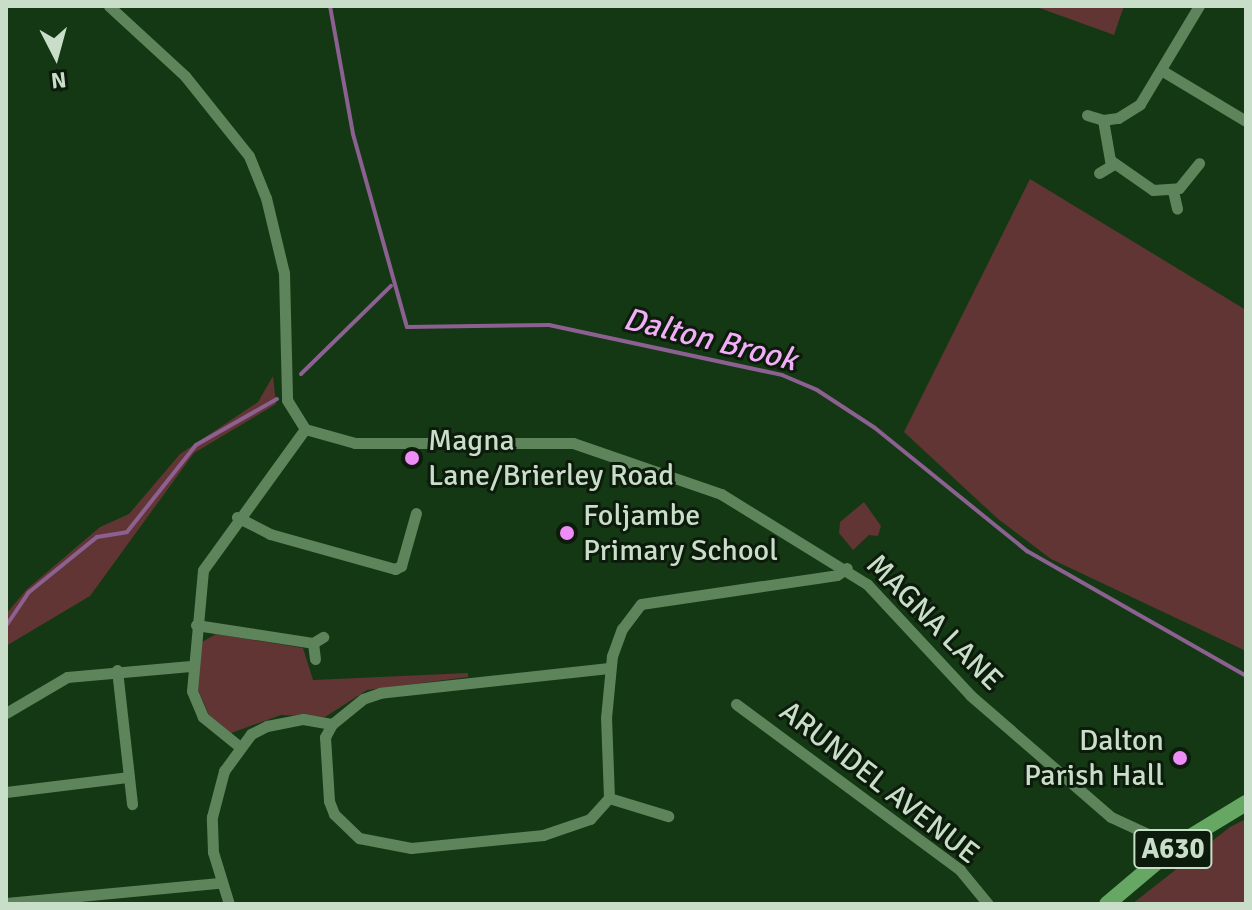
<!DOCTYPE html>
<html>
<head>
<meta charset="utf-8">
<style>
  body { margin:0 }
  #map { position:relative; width:1252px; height:910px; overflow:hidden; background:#133813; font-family:Signika,sans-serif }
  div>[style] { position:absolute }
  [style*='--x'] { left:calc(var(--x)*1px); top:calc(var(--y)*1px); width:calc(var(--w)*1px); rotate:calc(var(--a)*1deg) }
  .green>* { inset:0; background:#603533 }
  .stream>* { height:4px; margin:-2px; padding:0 2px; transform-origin:2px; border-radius:2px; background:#8c6091 }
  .street>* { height:11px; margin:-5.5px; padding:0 5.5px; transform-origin:5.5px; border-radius:5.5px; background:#5d845b }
  .primary>* { height:16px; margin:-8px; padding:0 8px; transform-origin:8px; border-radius:8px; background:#66a764 }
  .dots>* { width:22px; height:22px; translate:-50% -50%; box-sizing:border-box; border:4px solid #0c1b0b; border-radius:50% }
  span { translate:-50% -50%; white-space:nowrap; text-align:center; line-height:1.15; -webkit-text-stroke:6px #0c1b0b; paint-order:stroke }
  .shield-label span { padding:2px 6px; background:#0c1b0b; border:2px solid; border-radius:6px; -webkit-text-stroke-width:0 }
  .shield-label { font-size:28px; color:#c9dec8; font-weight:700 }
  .poi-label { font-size:30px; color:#c9dec8 }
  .left { translate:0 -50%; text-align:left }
  .right { translate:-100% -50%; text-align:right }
  .street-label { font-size:30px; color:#c9dec8 }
  .water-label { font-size:32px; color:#f1aff8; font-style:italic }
  .frame { position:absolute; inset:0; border:8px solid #c9dec8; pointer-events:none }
  .north { position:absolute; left:16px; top:16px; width:80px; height:80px; -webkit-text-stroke:6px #0c1b0b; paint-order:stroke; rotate:174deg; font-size:22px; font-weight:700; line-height:32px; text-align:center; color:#c9dec8 }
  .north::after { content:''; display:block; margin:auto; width:28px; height:36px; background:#c9dec8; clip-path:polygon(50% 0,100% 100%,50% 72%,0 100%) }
</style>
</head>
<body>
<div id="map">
  <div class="green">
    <div style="clip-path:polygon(1034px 6px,1124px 6px,1114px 35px)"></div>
    <div style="clip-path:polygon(1030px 179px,1246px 310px,1246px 651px,1051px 559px,998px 519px,904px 432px)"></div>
    <div style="clip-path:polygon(273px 376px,276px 404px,194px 453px,90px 596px,6px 646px,6px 614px,27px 589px,100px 527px,129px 514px,180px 454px,258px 402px)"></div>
    <div style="clip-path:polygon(864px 502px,881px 526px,878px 536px,869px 535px,853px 550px,839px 533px,840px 522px)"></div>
    <div style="clip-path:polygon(216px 634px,303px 648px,313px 680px,468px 673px,468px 677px,367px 690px,325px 717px,281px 715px,231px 733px,209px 715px,195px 683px,200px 643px)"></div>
    <div style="clip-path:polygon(1246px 819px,1246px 904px,1132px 904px,1230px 827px)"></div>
  </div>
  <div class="stream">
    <div style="--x:330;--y:6;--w:130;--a:79.8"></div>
    <div style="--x:353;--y:134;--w:200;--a:74.4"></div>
    <div style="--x:407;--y:327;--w:142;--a:-0.8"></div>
    <div style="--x:549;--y:325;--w:238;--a:12.1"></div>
    <div style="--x:782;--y:375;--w:38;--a:23"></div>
    <div style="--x:817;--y:390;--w:69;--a:33.2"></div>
    <div style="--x:875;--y:428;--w:196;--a:39"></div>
    <div style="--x:1027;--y:551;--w:252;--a:29.7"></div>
    <div style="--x:301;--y:374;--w:126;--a:-44.4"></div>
    <div style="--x:6;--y:626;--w:40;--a:-56"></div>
    <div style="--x:28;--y:593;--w:89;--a:-39.1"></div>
    <div style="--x:97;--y:537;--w:30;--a:-9"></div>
    <div style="--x:127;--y:532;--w:111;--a:-51.6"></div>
    <div style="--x:196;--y:445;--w:93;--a:-29.6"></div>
  </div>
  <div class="street">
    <div style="--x:109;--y:6;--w:103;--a:42.6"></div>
    <div style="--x:185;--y:76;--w:102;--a:51.3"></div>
    <div style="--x:249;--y:156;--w:45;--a:68"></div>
    <div style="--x:266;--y:198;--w:77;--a:76.5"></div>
    <div style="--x:284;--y:273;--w:127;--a:88.6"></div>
    <div style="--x:287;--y:400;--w:34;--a:58"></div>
    <div style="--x:305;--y:429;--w:52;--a:15.6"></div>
    <div style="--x:355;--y:443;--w:218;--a:0"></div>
    <div style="--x:573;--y:443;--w:157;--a:19"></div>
    <div style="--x:721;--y:494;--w:172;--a:31.7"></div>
    <div style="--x:867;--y:584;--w:151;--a:47.1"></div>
    <div style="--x:970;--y:695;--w:186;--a:40.9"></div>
    <div style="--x:1111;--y:817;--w:43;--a:24.8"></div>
    <div style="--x:1150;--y:835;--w:18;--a:3"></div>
    <div style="--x:1168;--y:836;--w:13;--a:45"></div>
    <div style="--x:1161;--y:70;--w:99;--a:31"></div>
    <div style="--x:1087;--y:115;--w:17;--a:17"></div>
    <div style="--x:1103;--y:120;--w:15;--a:-8"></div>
    <div style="--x:1118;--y:118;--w:26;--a:-32"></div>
    <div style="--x:1140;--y:104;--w:114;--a:-59"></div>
    <div style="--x:1103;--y:120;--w:41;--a:80.1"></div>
    <div style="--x:1110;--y:160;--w:52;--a:34.9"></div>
    <div style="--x:1153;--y:190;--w:26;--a:-4"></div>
    <div style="--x:1179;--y:188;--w:32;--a:-51"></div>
    <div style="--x:1099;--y:173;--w:17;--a:-31"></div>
    <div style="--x:1173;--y:191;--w:18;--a:77"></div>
    <div style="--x:237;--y:517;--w:37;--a:27"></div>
    <div style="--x:270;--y:534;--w:130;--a:15.6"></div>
    <div style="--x:395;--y:569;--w:7;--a:-27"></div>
    <div style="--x:401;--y:566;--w:55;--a:-74.2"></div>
    <div style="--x:196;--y:625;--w:118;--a:8.7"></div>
    <div style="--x:315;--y:659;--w:16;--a:-97"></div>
    <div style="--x:313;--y:643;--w:12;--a:-31"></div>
    <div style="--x:609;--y:668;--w:230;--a:173.8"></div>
    <div style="--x:380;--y:693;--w:18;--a:161"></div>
    <div style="--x:363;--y:699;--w:40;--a:141"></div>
    <div style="--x:332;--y:724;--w:15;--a:118"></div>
    <div style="--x:325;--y:737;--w:64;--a:86.4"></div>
    <div style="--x:329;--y:801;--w:14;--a:69"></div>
    <div style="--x:334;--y:814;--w:35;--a:44"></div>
    <div style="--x:359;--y:838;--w:53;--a:10.9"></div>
    <div style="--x:411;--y:848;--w:133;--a:-5.6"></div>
    <div style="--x:543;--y:835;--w:50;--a:-18.8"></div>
    <div style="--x:590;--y:819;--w:28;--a:-48"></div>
    <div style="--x:609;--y:798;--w:80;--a:-92.1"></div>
    <div style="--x:606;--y:718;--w:62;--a:-84.5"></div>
    <div style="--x:612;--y:656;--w:29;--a:-70"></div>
    <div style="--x:622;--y:629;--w:31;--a:-53"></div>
    <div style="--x:641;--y:604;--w:198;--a:-8.4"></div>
    <div style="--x:837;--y:575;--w:12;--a:-35"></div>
    <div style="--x:117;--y:670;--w:135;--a:83.6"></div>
    <div style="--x:736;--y:704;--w:279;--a:36.5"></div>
    <div style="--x:960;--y:870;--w:44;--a:50.5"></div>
    <div style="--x:6;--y:713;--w:71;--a:-30.5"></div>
    <div style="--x:67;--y:677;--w:124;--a:-5.1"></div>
    <div style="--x:240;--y:747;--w:48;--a:-141"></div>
    <div style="--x:203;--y:717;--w:28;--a:-113"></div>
    <div style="--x:192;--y:691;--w:121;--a:-84.8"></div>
    <div style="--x:203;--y:570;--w:174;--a:-54.1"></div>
    <div style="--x:6;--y:792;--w:124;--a:-7"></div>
    <div style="--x:609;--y:798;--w:62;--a:17"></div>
    <div style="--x:6;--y:903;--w:214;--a:-5.4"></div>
    <div style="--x:229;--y:904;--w:54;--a:-107.1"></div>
    <div style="--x:213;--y:852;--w:35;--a:-92"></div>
    <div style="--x:212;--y:817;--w:48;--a:-75.4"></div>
    <div style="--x:224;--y:771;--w:46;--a:-53.9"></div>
    <div style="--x:251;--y:734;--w:18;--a:-27"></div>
    <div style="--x:267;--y:726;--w:37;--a:-11"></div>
    <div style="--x:303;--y:719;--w:29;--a:10"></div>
  </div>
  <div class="primary">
    <div style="--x:1107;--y:904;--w:92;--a:-40.1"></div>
    <div style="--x:1177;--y:845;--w:81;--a:-31.3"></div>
  </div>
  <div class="dots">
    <div style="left:412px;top:458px;background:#ee8cf8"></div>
    <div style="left:567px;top:533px;background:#ee8cf8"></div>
    <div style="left:1180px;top:758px;background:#ee8cf8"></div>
  </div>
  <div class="shield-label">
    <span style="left:1173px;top:849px">A630</span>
  </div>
  <div class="poi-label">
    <span class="left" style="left:428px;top:458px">Magna<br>Lane/Brierley Road</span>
    <span class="left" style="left:583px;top:533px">Foljambe<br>Primary School</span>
    <span class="right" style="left:1164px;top:758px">Dalton<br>Parish Hall</span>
  </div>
  <div class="street-label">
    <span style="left:934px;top:623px;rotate:45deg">MAGNA LANE</span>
    <span style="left:879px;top:783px;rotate:38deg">ARUNDEL AVENUE</span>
  </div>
  <div class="water-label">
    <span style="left:710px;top:340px;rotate:14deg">Dalton Brook</span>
  </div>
  <div class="frame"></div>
  <div class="north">N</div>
</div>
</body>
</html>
